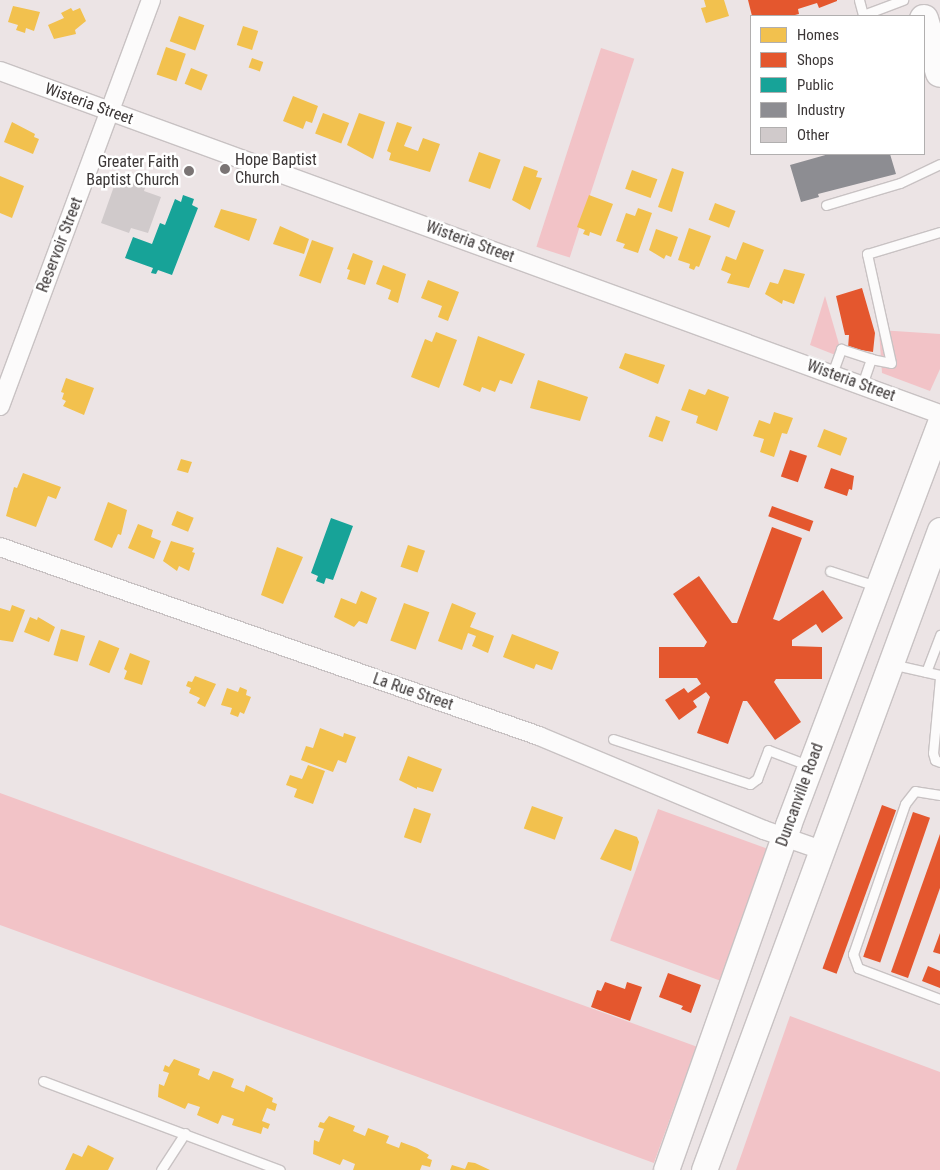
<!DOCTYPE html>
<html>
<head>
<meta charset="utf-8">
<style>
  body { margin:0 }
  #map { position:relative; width:940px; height:1170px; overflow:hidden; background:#ece4e5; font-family:"Roboto Condensed",sans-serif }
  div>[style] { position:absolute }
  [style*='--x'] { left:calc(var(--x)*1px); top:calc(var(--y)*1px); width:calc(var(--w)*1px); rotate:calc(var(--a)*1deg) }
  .green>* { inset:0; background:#f2c3c7; transform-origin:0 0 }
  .homes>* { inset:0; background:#f2c14e; transform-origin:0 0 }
  .shops>* { inset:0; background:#e4572e; transform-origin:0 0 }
  .public>* { inset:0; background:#17a398 }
  .industry>* { inset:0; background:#8d8d92 }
  .building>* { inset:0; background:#d0cacb }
  .roads { filter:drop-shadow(1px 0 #c8c2c3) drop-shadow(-1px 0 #c8c2c3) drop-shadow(0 1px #c8c2c3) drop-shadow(0 -1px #c8c2c3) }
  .lane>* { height:9px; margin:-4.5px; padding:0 4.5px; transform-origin:4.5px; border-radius:4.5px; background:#fcfbfb }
  .street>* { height:18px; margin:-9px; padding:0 9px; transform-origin:9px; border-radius:9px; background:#fcfbfb }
  .secondary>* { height:25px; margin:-12.5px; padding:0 12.5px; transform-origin:12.5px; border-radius:12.5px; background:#fcfbfb }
  .primary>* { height:28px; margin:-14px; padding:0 14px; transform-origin:14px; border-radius:14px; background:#fcfbfb }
  .dots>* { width:14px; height:14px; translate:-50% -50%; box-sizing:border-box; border:2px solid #fff; border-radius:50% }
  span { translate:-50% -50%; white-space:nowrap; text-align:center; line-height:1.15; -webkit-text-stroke:5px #fff; paint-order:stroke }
  .street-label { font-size:16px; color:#3c3737 }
  .poi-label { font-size:16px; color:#3c3737 }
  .left { translate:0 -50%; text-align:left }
  .right { translate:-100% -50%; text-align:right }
  .legend { position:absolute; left:750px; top:15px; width:175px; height:140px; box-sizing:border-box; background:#fff; border:1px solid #b1afaf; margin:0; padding:6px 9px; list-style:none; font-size:15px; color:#3c3737 }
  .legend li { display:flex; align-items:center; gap:10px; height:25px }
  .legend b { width:25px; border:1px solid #b1afaf }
</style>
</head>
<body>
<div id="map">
  <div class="green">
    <div style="left:601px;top:48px;width:35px;height:209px;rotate:18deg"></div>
    <div style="clip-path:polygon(825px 296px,843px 358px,810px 345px)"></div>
    <div style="clip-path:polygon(879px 330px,940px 334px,940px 369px,930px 391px,882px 373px)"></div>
    <div style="left:0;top:793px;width:741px;height:124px;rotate:20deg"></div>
    <div style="left:658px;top:809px;width:140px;height:140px;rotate:20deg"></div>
    <div style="clip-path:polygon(790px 1016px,940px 1072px,940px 1170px,736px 1170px)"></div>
  </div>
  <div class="homes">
    <div style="clip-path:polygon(704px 0,724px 0,729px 16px,706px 23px,701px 8px,706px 7px)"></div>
    <div style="clip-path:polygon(13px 6px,40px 12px,34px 31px,26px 28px,25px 33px,16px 30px,18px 25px,8px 22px)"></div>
    <div style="clip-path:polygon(71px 8px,73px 11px,80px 8px,86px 21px,75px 30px,76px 34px,54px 39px,48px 25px,64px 18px,61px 13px)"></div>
    <div style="left:179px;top:16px;width:27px;height:27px;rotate:20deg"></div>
    <div style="left:243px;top:26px;width:16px;height:20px;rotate:18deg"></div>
    <div style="left:166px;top:47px;width:21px;height:29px;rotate:19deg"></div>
    <div style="left:252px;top:58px;width:12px;height:10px;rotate:20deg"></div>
    <div style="left:191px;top:68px;width:18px;height:17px;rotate:22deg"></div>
    <div style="clip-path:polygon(293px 96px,318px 106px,312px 123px,306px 121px,303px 129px,283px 121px)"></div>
    <div style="left:323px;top:113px;width:28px;height:22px;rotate:21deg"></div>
    <div style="clip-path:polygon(359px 113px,385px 122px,373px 159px,347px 145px)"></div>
    <div style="clip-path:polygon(12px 122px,35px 134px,34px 137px,39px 139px,33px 154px,4px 142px)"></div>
    <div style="clip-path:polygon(397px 122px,412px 127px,404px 146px,418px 151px,423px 138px,440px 144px,430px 172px,389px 160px,391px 153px,387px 151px)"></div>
    <div style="left:479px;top:152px;width:23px;height:31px;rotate:20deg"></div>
    <div style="clip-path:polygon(524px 166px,538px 171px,536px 177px,542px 178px,530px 210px,512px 200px)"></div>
    <div style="clip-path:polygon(672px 168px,684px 172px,672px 212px,658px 207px)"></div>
    <div style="left:632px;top:170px;width:27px;height:20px;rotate:20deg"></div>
    <div style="clip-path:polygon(0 176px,24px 186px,12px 218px,0 213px)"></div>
    <div style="clip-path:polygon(589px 195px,613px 204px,601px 236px,590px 232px,589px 236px,583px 234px,585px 230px,577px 227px)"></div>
    <div style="left:715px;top:203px;width:22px;height:18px;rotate:21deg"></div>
    <div style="clip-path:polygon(638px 208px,652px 213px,638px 253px,623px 248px,625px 244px,616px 241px,626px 213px,635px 216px)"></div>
    <div style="clip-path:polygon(221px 209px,257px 219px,249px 241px,214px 227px)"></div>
    <div style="clip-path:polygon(280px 226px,309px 239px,304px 254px,273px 244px)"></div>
    <div style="clip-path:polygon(689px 228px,711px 236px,699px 267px,696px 266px,694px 270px,689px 268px,690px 264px,678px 260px)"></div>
    <div style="clip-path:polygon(656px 229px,678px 237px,671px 257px,666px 255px,664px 259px,649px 250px)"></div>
    <div style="left:312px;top:240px;width:23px;height:38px;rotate:20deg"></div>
    <div style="clip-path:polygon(743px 242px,764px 250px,749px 288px,727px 283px,731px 274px,721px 270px,726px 256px,736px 260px)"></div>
    <div style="clip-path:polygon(353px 253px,373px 261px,365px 285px,347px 279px,350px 270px,347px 269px)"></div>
    <div style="clip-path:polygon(383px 265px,406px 274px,398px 303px,388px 299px,391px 290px,376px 284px)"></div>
    <div style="clip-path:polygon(784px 269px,805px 274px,794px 304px,783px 300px,782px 304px,765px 294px,770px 282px,778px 284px)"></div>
    <div style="clip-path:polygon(428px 280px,459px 292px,448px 321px,438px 317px,442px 306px,421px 298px)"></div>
    <div style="clip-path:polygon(436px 332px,457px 340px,439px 388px,411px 377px,425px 339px,432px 342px)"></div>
    <div style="clip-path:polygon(478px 336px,525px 354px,512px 384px,500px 380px,495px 392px,482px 387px,480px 392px,463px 385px)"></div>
    <div style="clip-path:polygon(625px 353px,665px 365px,658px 384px,619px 368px)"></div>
    <div style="clip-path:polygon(66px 378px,94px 388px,84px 415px,63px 406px,66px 401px,62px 399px,64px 393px,61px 392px)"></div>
    <div style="clip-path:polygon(538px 380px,588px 397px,580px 421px,530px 408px)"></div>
    <div style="clip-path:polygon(689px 389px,705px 395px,708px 389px,729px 397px,717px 431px,696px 423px,698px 416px,681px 410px)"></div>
    <div style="clip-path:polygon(774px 412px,793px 418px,787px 434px,782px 433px,774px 457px,760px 452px,764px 439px,753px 436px,759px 420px,770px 424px)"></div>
    <div style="left:656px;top:416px;width:15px;height:22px;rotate:20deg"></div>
    <div style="left:824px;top:429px;width:25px;height:19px;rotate:21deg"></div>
    <div style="clip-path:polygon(181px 459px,192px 462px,188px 473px,177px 470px)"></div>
    <div style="clip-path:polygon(23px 473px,61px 487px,56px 499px,48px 496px,36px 527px,6px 516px,14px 487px,17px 488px)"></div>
    <div style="clip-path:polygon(108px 502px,127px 510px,121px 535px,118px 534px,112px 548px,94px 540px)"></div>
    <div style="left:177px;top:511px;width:18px;height:15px;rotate:22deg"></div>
    <div style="clip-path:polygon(138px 524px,153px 530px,151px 537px,161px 541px,154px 559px,128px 548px)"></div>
    <div style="clip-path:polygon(171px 541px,194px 548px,192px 552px,195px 553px,189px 571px,179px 566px,177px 571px,163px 561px)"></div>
    <div style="left:408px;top:545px;width:18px;height:23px;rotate:19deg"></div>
    <div style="clip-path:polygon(277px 547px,303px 557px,283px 604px,261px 595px)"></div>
    <div style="clip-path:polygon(361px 591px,377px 598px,367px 624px,359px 621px,354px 627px,334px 617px,341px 598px,356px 604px)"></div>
    <div style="left:404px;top:603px;width:27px;height:40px;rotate:20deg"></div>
    <div style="clip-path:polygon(452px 603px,476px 613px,470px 627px,494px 636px,488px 653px,472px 646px,476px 636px,468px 633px,462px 650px,438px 641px)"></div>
    <div style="clip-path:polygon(12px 605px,25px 610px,13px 642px,0 640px,0 608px,10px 611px)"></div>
    <div style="clip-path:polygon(30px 617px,37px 620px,38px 617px,55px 627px,49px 642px,24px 632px)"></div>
    <div style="left:61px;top:629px;width:25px;height:27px;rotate:16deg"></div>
    <div style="clip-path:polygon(512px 634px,559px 652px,552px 670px,536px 664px,534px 669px,503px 657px)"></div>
    <div style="left:99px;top:640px;width:22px;height:27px;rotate:22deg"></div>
    <div style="clip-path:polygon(130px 653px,150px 661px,142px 685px,124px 679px,127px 671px,124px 669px)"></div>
    <div style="clip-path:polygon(195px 676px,216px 684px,205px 707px,197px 703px,200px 698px,189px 693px,191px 688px,186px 686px,188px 681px,192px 682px)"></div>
    <div style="clip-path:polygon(240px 687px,247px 690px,246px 695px,251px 697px,244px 714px,240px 712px,238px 717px,230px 714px,232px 708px,221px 705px,227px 688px,238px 692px)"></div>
    <div style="clip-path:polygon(320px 728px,343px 737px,344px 733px,356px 737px,346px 763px,338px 760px,333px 772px,301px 760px,306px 746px,313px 748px)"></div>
    <div style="clip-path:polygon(408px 756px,442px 769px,433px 792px,417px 787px,417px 789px,399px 780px)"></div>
    <div style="clip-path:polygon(308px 765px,325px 771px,313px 804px,294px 797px,297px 789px,286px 785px,290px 775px,302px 779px)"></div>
    <div style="left:532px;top:806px;width:33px;height:24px;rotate:20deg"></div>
    <div style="left:414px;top:808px;width:18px;height:31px;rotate:19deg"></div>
    <div style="clip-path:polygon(615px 829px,637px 837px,639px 842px,631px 871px,600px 859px)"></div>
    <div style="clip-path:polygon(174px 1059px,200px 1069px,198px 1075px,209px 1080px,213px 1071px,220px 1073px,234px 1079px,231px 1087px,244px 1092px,246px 1085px,273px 1098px,272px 1102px,277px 1104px,275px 1111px,267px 1108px,262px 1121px,270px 1124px,268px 1129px,263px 1127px,261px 1134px,232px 1125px,234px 1119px,222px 1115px,218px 1124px,197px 1115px,200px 1107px,188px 1103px,185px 1109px,158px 1097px,159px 1084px,164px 1086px,169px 1073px,163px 1071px,165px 1065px,169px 1067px)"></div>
    <div style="clip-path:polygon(329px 1116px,355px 1126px,353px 1131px,365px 1136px,368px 1128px,389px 1136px,386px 1143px,399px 1148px,401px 1142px,417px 1148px,429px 1155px,427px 1158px,432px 1160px,430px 1167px,422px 1165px,420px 1170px,353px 1170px,355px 1164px,343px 1159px,340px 1165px,313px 1154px,314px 1140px,319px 1142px,324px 1129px,318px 1127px,320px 1122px,324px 1123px)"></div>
    <div style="clip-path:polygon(88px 1145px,114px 1158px,108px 1170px,65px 1170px,73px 1153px,82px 1157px)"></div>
    <div style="clip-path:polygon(468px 1162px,475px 1163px,490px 1170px,450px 1170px,452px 1165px,465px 1169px)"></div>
  </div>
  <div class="shops">
    <div style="clip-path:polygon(748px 0,837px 0,837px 1px,819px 8px,817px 3px,798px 9px,799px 14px,791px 16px,752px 16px)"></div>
    <div style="clip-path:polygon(862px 288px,875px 333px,873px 352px,848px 348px,849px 335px,845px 335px,836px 296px)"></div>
    <div style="left:790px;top:450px;width:18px;height:28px;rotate:19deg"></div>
    <div style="clip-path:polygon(831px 468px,854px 476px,852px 490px,849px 489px,847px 496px,824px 488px)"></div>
    <div style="left:772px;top:506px;width:44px;height:11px;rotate:20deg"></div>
    <div style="clip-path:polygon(772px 527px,802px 538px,773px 619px,779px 621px,823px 590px,843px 618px,822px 633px,816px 624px,792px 640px,792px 646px,822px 647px,822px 679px,776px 679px,774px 682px,801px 722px,775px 740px,747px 701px,743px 701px,728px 744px,697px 733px,710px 697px,706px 692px,693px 701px,697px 707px,679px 720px,665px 700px,684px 688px,688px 693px,701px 684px,697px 678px,659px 678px,659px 647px,704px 647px,707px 642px,673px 594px,699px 576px,732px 623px,737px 623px)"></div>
    <div style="left:882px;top:805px;width:15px;height:174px;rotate:20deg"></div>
    <div style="left:913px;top:812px;width:18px;height:153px;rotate:19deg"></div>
    <div style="clip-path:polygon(940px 834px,940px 888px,908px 978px,891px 972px)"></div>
    <div style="clip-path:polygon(940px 933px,940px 954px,933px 952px)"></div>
    <div style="clip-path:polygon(928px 966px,940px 971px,940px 988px,922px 981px)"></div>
    <div style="clip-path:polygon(668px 973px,701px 985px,691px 1013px,681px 1009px,683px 1006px,659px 997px)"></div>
    <div style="clip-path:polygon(605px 982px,625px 989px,627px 982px,642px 987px,630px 1021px,591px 1007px,597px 990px,601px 991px)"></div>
  </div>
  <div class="public">
    <div style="clip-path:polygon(183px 195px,194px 199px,192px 205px,198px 208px,172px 275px,158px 270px,156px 274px,151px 273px,153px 268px,125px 258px,133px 237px,152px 244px,160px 223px,165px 225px,175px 199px,181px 202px)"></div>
    <div style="clip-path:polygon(331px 518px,353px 526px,333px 580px,326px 578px,324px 584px,316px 581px,318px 576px,311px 573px)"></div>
  </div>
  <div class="industry">
    <div style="clip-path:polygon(829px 154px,890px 154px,896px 174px,818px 194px,819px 197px,801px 202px,790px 165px)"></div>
  </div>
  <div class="building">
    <div style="clip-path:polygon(118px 175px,146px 185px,144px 191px,161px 197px,148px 233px,131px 228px,129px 233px,101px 223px)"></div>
  </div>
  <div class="roads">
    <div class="lane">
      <div style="--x:859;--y:0;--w:16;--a:75"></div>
      <div style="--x:863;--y:15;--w:43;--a:-20.6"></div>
      <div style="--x:826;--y:205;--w:77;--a:-16.6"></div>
      <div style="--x:900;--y:183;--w:44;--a:-25.4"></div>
      <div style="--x:832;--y:374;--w:27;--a:-70"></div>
      <div style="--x:841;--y:349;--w:32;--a:18"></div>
      <div style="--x:862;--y:385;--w:28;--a:-71"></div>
      <div style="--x:871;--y:359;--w:20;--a:11"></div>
      <div style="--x:891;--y:363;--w:112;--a:-102.4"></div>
      <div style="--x:867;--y:254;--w:76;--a:-16.8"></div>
      <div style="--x:830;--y:571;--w:48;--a:18.1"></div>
      <div style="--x:891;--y:664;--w:50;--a:12.7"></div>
      <div style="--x:926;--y:672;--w:40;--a:-69"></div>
      <div style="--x:940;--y:678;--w:75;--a:95.3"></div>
      <div style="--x:933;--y:753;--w:7;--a:74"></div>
      <div style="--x:935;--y:760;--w:5;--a:22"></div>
      <div style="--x:613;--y:739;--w:144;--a:18.2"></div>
      <div style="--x:750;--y:784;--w:9;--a:-36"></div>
      <div style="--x:757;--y:779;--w:31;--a:-69"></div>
      <div style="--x:768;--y:750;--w:45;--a:20.9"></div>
      <div style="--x:940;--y:795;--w:25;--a:-171"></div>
      <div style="--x:915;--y:791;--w:16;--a:128"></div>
      <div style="--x:905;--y:804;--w:159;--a:109.1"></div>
      <div style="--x:853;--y:954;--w:15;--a:70"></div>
      <div style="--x:858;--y:968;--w:88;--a:20.7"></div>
      <div style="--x:43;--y:1081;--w:253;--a:20.6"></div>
      <div style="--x:161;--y:1170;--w:44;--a:-57"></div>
    </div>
    <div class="street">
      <div style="--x:0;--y:71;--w:1001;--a:20.05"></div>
      <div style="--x:0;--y:406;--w:433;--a:-69.6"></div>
      <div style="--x:0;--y:547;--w:571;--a:19.32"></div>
      <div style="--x:539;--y:736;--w:244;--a:22.7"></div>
      <div style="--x:764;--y:830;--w:60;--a:19.3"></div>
    </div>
    <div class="secondary">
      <div style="--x:666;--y:1170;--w:366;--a:-70.5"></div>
      <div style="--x:788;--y:825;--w:430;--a:-69.3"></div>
      <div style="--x:704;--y:1170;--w:682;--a:-69.76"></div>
    </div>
    <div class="primary">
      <div style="--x:924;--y:19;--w:56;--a:73.5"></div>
    </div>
  </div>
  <div class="dots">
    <div style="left:225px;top:169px;background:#7a7474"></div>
    <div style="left:189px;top:171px;background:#7a7474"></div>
  </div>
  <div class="street-label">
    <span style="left:89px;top:104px;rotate:20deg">Wisteria Street</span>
    <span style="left:470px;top:242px;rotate:20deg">Wisteria Street</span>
    <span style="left:60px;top:245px;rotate:-69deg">Reservoir Street</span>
    <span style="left:851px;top:381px;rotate:20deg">Wisteria Street</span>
    <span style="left:413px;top:692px;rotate:19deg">La Rue Street</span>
    <span style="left:800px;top:795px;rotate:-70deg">Duncanville Road</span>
  </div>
  <div class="poi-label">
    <span class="left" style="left:235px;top:169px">Hope Baptist<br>Church</span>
    <span class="right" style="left:179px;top:171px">Greater Faith<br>Baptist Church</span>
  </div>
  <ul class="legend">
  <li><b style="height:14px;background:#f2c14e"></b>Homes</li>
  <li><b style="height:14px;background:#e4572e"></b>Shops</li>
  <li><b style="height:14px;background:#17a398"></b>Public</li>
  <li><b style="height:14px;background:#8d8d92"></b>Industry</li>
  <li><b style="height:14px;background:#d0cacb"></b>Other</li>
  </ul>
</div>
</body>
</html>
